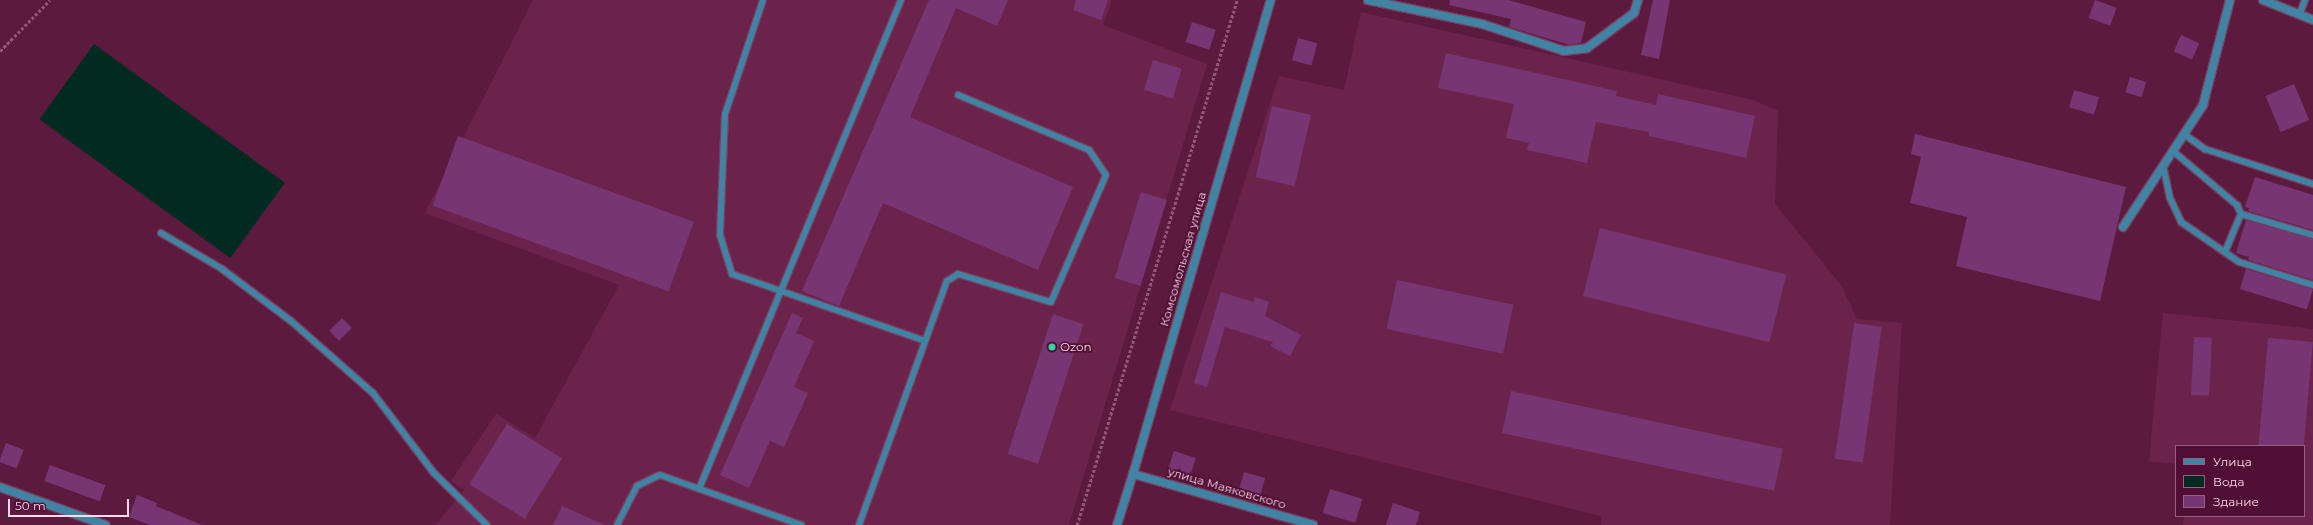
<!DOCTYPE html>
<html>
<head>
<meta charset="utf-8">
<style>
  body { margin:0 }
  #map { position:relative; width:2313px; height:525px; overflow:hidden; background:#5d1a3f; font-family:Montserrat,sans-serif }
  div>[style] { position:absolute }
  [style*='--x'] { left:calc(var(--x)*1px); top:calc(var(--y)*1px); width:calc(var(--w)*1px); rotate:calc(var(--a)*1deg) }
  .built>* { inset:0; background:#6c234b }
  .water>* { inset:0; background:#012b20; transform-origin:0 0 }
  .building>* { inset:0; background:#783573; transform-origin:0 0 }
  .path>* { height:2.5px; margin-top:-1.25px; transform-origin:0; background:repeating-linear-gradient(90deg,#915977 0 3px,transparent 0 5px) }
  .roads { filter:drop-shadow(1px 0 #7a3d5e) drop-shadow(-1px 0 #7a3d5e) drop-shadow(0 1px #7a3d5e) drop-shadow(0 -1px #7a3d5e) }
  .service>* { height:6px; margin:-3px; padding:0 3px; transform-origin:3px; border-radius:3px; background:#4083a2 }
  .minor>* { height:8px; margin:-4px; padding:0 4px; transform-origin:4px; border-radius:4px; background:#4083a2 }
  .tertiary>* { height:8px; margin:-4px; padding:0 4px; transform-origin:4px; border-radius:4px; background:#4083a2 }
  .dots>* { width:11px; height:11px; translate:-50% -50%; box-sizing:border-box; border:2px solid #510e35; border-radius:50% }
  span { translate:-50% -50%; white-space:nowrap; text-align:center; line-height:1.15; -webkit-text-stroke:3.5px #510e35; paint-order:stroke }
  .street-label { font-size:12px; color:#fddbe9 }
  .poi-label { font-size:12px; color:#fddbe9 }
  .left { translate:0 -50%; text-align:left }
  .legend { position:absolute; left:2175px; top:445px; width:130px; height:72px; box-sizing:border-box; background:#510e35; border:1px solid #96607d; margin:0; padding:5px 7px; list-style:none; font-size:12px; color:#fddbe9 }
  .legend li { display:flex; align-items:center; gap:8px; height:20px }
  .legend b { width:20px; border:1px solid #96607d }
  .scale { position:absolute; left:8px; top:499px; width:121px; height:18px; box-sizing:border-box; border:2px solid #fddbe9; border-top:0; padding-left:5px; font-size:12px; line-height:14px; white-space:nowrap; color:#fddbe9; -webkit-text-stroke:3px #510e35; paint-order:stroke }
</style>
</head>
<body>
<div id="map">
  <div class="built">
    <div style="clip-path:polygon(533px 0,1112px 0,1103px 25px,1207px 64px,1069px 525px,436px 525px,464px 490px,451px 481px,496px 414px,535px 438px,619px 285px,425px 213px)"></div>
    <div style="clip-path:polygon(1361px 12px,1753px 100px,1778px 111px,1775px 204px,1841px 285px,1857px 319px,1902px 323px,1890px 525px,1601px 525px,1601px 516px,1170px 410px,1279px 76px,1344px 90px)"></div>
    <div style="clip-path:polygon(2163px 313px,2313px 329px,2313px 525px,2183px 525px,2184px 516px,2304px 516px,2304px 446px,2176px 446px,2176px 464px,2149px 461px)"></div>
  </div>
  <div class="water">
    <div style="left:94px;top:44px;width:236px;height:93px;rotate:36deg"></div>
  </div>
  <div class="building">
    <div style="clip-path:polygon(929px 0,1008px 0,997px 26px,956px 8px,910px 117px,1073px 187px,1038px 270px,883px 203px,839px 306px,802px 291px)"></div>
    <div style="clip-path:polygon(1076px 0,1108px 0,1101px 20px,1073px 10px)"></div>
    <div style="clip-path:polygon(1450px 0,1508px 0,1586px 22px,1581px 43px,1570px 45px,1509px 27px,1511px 19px,1449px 5px)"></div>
    <div style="clip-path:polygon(1653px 0,1670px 0,1659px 59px,1641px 55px)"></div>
    <div style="left:2095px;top:0;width:23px;height:19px;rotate:20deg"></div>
    <div style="left:1192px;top:22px;width:25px;height:21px;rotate:18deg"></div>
    <div style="left:2181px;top:35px;width:20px;height:18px;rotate:24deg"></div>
    <div style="left:1298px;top:38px;width:20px;height:23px;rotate:15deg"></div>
    <div style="clip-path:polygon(1446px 53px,1617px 91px,1616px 96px,1656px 105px,1658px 94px,1755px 116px,1746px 158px,1649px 136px,1649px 132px,1596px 122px,1587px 163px,1527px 150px,1529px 143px,1506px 138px,1514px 104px,1438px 88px)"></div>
    <div style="left:1153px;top:60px;width:30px;height:31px;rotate:17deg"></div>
    <div style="left:2130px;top:77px;width:17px;height:16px;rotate:17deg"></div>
    <div style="left:2294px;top:84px;width:39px;height:31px;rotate:67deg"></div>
    <div style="left:2074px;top:90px;width:26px;height:18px;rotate:16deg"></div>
    <div style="left:1272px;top:106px;width:40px;height:73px;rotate:13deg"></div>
    <div style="clip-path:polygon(1915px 134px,2126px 187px,2100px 301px,1956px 266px,1967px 217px,1910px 203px,1921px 157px,1911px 154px)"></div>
    <div style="left:458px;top:136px;width:251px;height:74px;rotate:20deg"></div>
    <div style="clip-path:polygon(2255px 177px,2313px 195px,2313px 230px,2248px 211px,2249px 208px,2245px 207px)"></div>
    <div style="left:1141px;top:192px;width:27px;height:90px;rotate:17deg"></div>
    <div style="clip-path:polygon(2246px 220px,2313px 239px,2313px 280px,2248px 260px,2249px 257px,2236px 253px)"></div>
    <div style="left:1600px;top:228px;width:192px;height:70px;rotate:14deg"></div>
    <div style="left:2246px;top:269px;width:70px;height:21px;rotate:17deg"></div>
    <div style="left:1397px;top:280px;width:119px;height:50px;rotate:12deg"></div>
    <div style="clip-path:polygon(1221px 292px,1253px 302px,1255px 297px,1269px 302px,1265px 316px,1301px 335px,1290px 356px,1270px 346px,1273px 342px,1225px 327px,1207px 387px,1194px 383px)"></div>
    <div style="clip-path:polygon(792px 313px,803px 318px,796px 333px,814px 341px,794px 387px,808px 393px,784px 447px,770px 441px,749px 488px,720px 475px)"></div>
    <div style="left:1053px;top:314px;width:32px;height:147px;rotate:18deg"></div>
    <div style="left:342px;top:318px;width:14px;height:18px;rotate:45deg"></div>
    <div style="left:1854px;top:323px;width:28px;height:137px;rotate:8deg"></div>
    <div style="left:2194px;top:337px;width:18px;height:58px;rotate:3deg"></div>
    <div style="left:2268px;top:338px;width:45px;height:108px;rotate:5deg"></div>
    <div style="left:1511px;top:391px;width:278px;height:43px;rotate:12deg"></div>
    <div style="left:507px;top:424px;width:65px;height:71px;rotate:32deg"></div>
    <div style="left:6px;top:443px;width:19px;height:20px;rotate:21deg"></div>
    <div style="left:1174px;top:451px;width:23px;height:21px;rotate:18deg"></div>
    <div style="left:50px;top:465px;width:59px;height:17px;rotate:20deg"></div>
    <div style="left:1244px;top:472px;width:22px;height:17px;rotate:16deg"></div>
    <div style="left:1330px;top:489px;width:34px;height:25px;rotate:17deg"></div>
    <div style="clip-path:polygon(137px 495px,157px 503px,156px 506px,202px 525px,150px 525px,129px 517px)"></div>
    <div style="clip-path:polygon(1393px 503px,1420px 512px,1416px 525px,1386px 525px)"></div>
    <div style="clip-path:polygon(562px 506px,605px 525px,553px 525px)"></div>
  </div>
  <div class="path">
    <div style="--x:0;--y:51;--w:71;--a:-45.6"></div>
    <div style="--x:1077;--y:525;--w:549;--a:-73.05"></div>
  </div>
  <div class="roads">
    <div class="service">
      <div style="--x:763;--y:0;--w:120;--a:108.4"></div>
      <div style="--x:725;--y:114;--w:121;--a:92.4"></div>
      <div style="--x:720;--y:235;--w:41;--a:72.9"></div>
      <div style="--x:732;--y:274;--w:204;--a:19.1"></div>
      <div style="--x:2299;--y:15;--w:16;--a:-68"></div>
      <div style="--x:2184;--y:134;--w:26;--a:36"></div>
      <div style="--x:2205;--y:149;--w:114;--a:18"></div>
      <div style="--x:2173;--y:151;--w:84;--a:40.2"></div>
      <div style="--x:2237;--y:205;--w:10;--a:66"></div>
      <div style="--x:2241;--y:214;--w:75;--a:16.3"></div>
      <div style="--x:2163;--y:165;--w:34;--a:78"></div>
      <div style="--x:2170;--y:198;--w:26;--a:65"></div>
      <div style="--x:2181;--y:222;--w:70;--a:34.6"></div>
      <div style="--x:2239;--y:262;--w:77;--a:17.3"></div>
      <div style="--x:161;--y:233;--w:71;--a:30.5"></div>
      <div style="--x:222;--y:269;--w:86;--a:37"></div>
      <div style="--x:291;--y:321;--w:109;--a:41.3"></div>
      <div style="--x:373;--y:393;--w:101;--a:52.7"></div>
      <div style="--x:434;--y:473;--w:74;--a:44.5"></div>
      <div style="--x:2225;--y:252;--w:41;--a:-67.2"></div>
      <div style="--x:699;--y:489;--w:529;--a:-67.56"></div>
      <div style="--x:617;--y:525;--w:44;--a:-62.9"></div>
      <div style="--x:637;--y:486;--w:25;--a:-26"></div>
      <div style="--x:660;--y:475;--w:150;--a:19.5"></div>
      <div style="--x:859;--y:525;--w:259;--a:-70.2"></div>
      <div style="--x:947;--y:281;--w:13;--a:-32"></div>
      <div style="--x:958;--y:274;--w:97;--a:16.8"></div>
      <div style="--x:1051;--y:302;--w:138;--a:-66.6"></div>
      <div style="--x:1106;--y:175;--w:30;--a:-124"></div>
      <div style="--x:1089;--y:150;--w:142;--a:-157.2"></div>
    </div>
    <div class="minor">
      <div style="--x:1368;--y:0;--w:116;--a:11.9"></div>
      <div style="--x:1482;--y:24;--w:86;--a:18.2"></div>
      <div style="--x:1564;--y:51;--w:23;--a:-7"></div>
      <div style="--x:1587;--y:48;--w:59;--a:-36.7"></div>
      <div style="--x:1634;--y:13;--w:14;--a:-73"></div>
      <div style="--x:2123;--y:227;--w:146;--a:-56.7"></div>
      <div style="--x:2203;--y:105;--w:108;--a:-75.6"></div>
      <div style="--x:1133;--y:474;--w:187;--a:15.8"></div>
      <div style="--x:0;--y:487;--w:112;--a:19.9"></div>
    </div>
    <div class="tertiary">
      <div style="--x:2263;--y:0;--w:54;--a:21.8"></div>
      <div style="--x:1117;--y:525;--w:53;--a:-72.6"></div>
      <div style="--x:1133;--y:474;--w:494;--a:-73.8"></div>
    </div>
  </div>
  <div class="dots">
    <div style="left:1052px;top:347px;background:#30d4a9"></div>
  </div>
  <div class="street-label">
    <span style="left:1183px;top:259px;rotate:-74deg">Комсомольская улица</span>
    <span style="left:1227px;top:488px;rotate:16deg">улица Маяковского</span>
  </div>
  <div class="poi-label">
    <span class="left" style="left:1060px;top:347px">Ozon</span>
  </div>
  <ul class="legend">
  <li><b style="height:5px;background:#4083a2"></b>Улица</li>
  <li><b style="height:11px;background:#012b20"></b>Вода</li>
  <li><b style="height:11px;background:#783573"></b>Здание</li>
  </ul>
  <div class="scale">50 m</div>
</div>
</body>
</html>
